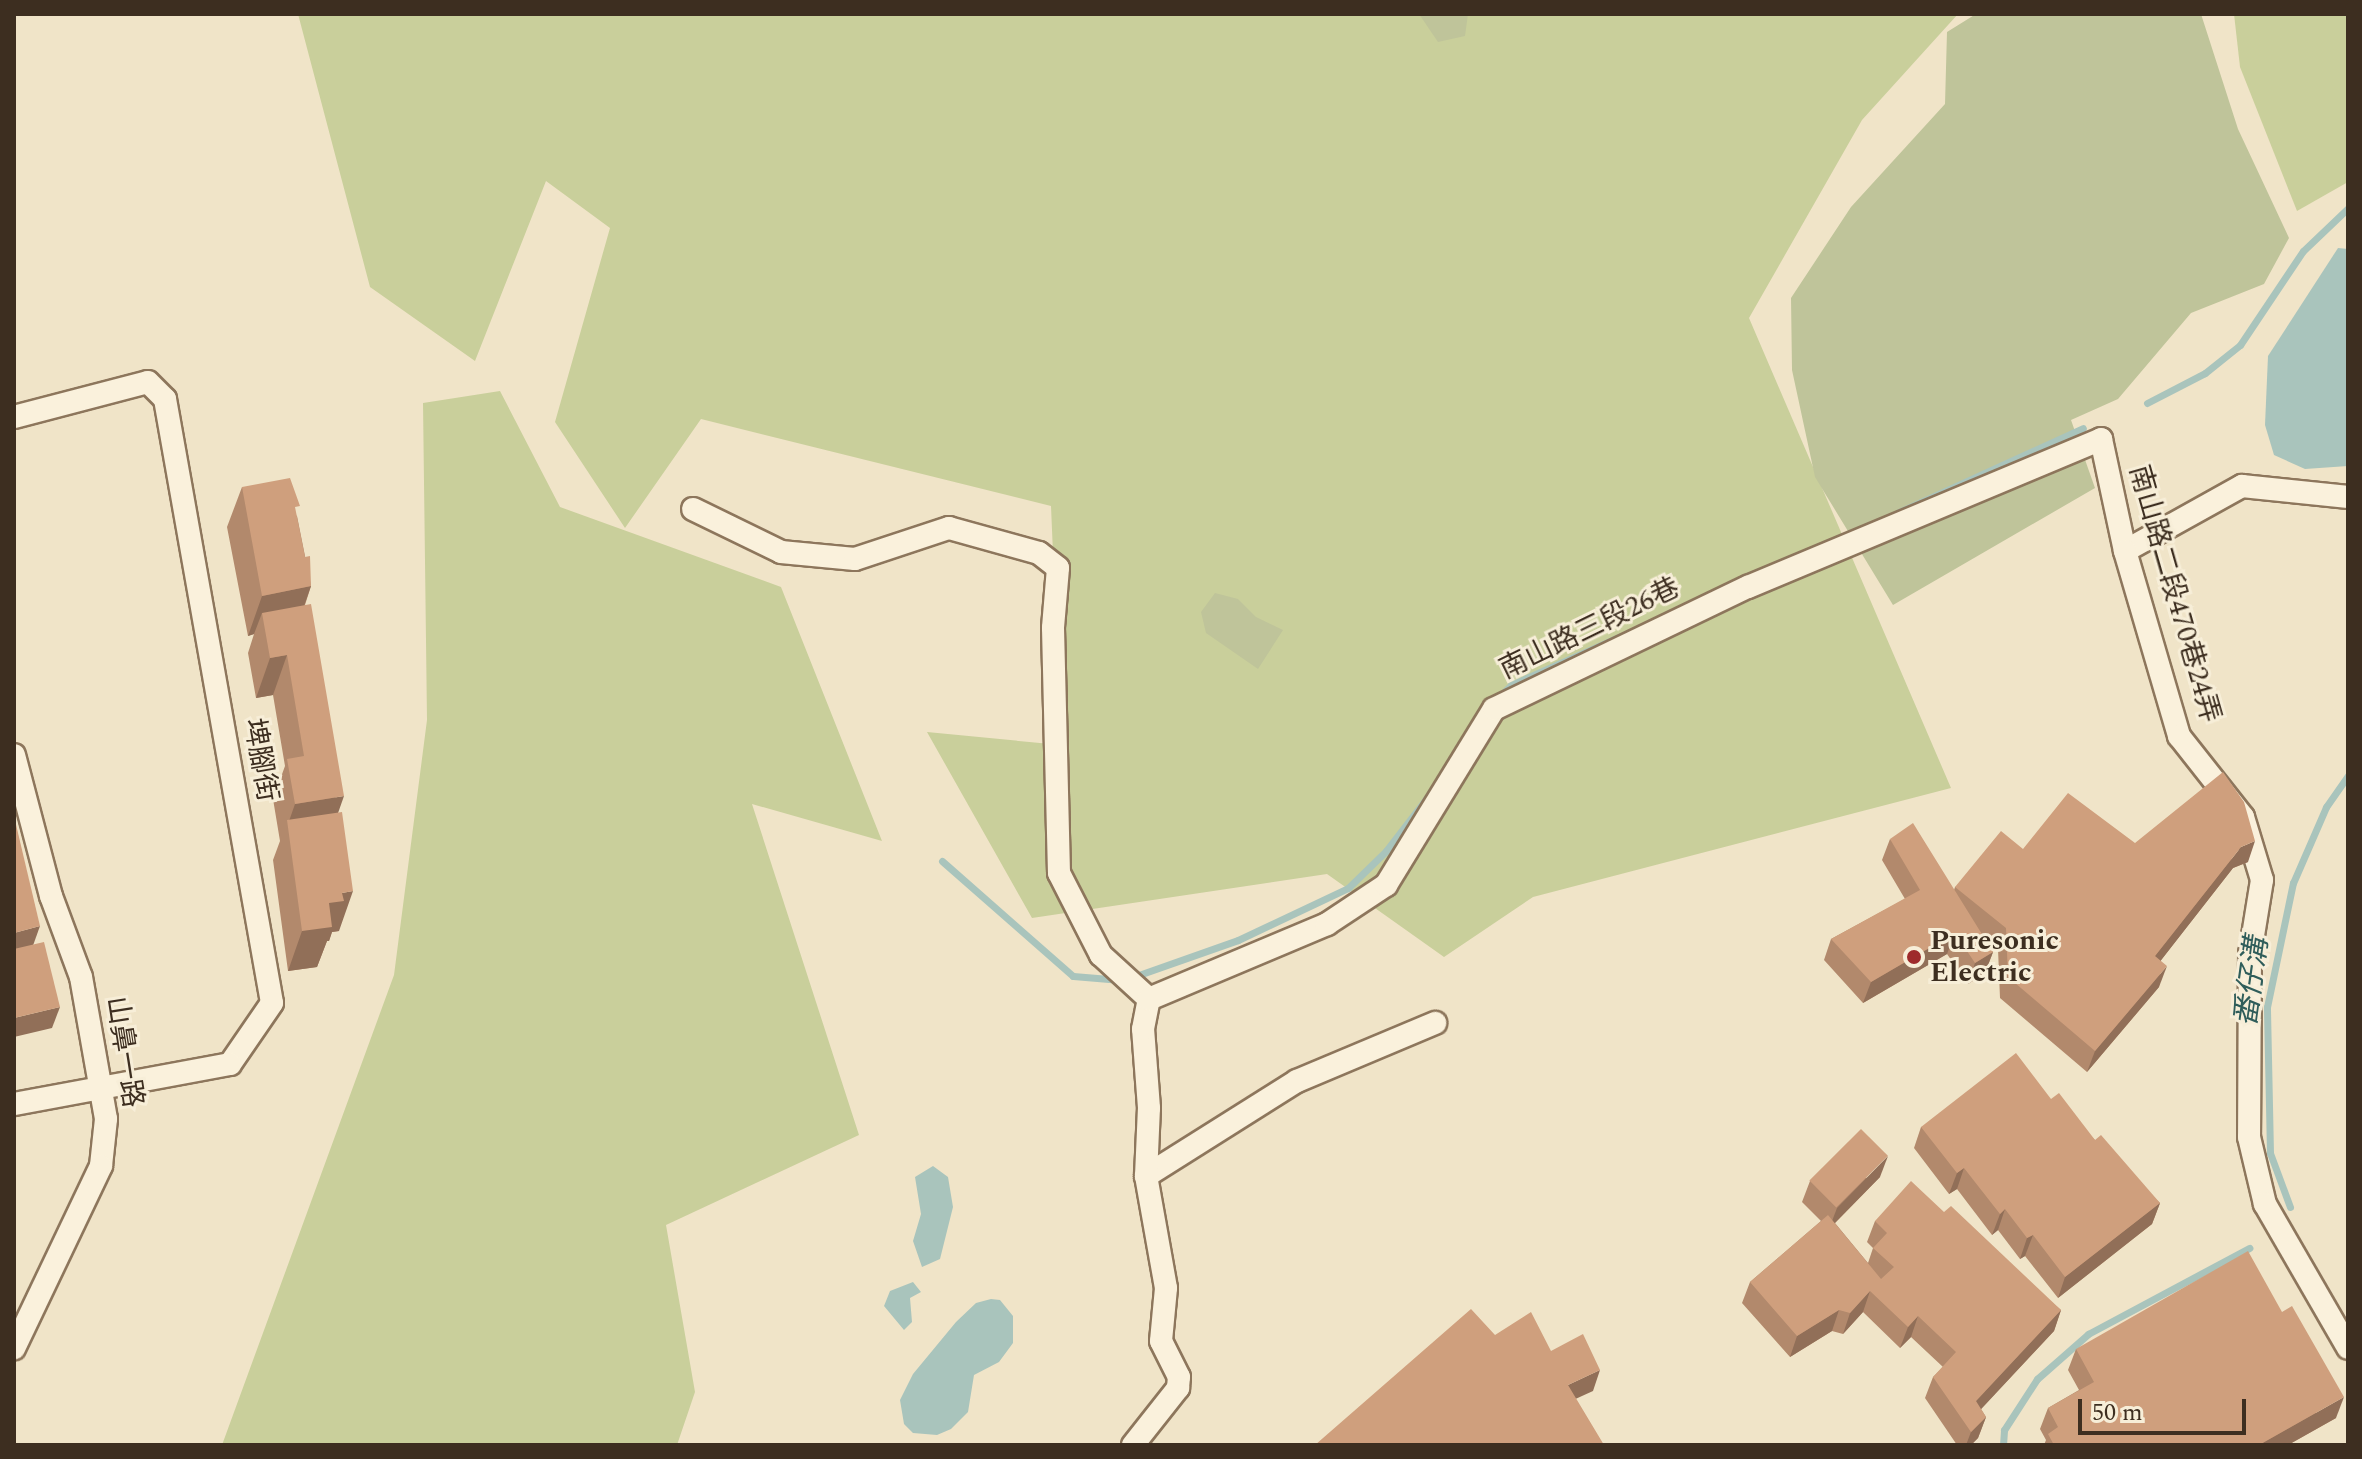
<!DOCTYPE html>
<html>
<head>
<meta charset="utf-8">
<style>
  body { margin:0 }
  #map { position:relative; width:2362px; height:1459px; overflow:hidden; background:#f0e4c8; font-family:Spectral,"Noto Sans TC",serif }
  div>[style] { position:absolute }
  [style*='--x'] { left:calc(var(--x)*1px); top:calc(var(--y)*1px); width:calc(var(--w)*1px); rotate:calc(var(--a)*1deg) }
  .green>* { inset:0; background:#c9cf9b }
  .cemetery>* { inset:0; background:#bfc49a }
  .water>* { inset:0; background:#a9c4bc }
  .stream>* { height:7px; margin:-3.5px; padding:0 3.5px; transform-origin:3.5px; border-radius:3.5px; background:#a9c4bc }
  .roads { filter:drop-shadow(2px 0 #8d765c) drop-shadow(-2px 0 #8d765c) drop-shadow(0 2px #8d765c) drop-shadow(0 -2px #8d765c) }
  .minor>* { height:22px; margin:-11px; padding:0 11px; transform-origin:11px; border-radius:11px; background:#faf1dc }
  .wall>* { inset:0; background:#b2896c }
  .shaded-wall>* { inset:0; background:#916f58 }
  .building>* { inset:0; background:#cf9f7d; transform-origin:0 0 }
  .dots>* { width:22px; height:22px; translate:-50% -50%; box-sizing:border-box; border:4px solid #f7eed8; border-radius:50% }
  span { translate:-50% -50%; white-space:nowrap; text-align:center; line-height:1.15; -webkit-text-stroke:6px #f7eed8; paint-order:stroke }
  .street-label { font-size:28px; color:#3d2e20 }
  .poi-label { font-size:28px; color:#3d2e20; font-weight:700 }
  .left { translate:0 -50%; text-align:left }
  .water-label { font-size:30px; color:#2f5d5a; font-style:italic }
  .frame { position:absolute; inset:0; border:16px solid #3d2e20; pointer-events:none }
  .scale { position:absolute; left:2078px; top:1399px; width:168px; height:36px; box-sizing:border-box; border:4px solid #3d2e20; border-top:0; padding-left:10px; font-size:24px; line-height:28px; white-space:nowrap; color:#3d2e20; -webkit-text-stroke:6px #f7eed8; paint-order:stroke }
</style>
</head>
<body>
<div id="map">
  <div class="green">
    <div style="clip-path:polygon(298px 14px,1958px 14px,1862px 120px,1749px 318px,1951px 788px,1533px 897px,1444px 957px,1327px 874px,1032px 918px,927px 732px,1061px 745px,1051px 506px,701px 419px,625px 528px,555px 422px,610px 228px,546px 181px,475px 361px,370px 287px)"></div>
    <div style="clip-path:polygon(2234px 14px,2348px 14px,2348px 182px,2297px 211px,2240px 67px)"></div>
    <div style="clip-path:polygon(500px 391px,560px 507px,781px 587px,882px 841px,752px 804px,859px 1135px,666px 1225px,695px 1392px,677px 1445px,222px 1445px,394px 975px,427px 720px,423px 403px)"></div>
  </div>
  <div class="cemetery">
    <div style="clip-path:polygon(1419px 14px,1468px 14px,1465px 36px,1438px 42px)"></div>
    <div style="clip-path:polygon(1976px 14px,2201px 14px,2238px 129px,2289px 238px,2264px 284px,2191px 313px,2118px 399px,2071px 420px,2095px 488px,1893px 605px,1815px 477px,1792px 370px,1791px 298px,1851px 207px,1945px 104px,1947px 32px)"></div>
    <div style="clip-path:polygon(1215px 593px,1238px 599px,1256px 617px,1283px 630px,1258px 669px,1206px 633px,1201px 612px)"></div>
  </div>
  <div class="water">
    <div style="clip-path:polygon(2338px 248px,2348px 249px,2348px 466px,2305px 469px,2274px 455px,2265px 425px,2268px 356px)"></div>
    <div style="clip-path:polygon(933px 1166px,948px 1177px,953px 1207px,940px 1259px,922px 1267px,913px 1241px,921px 1214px,915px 1177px)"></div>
    <div style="clip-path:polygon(913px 1282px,921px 1292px,910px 1298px,912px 1322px,904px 1330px,884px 1306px,890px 1291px)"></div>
    <div style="clip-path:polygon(991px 1299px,1000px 1300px,1013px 1316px,1013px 1343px,999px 1362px,974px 1375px,968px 1412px,951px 1429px,937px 1435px,913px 1433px,904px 1424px,900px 1400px,913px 1374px,956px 1322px,976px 1303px)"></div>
  </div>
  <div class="stream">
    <div style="--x:2147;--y:403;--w:65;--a:-27.3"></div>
    <div style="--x:2205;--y:373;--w:45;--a:-38.7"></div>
    <div style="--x:2240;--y:345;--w:113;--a:-56.2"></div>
    <div style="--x:2303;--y:251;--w:62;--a:-43.7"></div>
    <div style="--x:1899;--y:512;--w:202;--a:-24.5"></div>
    <div style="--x:1498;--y:698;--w:18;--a:-45"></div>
    <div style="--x:1511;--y:685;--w:120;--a:-24"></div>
    <div style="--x:942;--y:861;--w:174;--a:41.3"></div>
    <div style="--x:1073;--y:976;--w:48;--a:4.8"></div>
    <div style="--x:1133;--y:977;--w:111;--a:-19.4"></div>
    <div style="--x:1238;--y:940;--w:122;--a:-25.3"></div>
    <div style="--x:1348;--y:888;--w:53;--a:-44.2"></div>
    <div style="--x:1386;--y:851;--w:77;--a:-52.4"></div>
    <div style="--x:2290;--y:1207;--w:58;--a:-110.3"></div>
    <div style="--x:2270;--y:1153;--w:146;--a:-91.2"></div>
    <div style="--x:2267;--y:1007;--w:127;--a:-78.2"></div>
    <div style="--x:2293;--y:883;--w:83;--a:-66.5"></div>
    <div style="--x:2326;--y:807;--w:39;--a:-55"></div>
    <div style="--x:2003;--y:1445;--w:15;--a:-86"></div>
    <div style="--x:2004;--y:1430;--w:61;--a:-57.1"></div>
    <div style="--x:2037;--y:1379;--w:68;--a:-41.4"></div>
    <div style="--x:2088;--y:1334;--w:183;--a:-28.1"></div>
  </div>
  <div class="roads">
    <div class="minor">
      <div style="--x:14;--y:417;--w:138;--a:-14.6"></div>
      <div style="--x:148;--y:382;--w:24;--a:45"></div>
      <div style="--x:165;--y:399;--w:613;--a:79.95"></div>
      <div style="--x:272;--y:1003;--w:74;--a:124.5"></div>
      <div style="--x:230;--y:1064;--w:220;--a:169.5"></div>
      <div style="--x:693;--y:509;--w:98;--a:26"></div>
      <div style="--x:781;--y:552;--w:74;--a:5.4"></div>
      <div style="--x:855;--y:559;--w:99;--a:-18.3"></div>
      <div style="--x:949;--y:528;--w:93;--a:15.5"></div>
      <div style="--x:1039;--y:553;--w:24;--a:38"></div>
      <div style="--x:1058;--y:568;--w:60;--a:94.8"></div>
      <div style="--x:1053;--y:628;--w:245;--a:88.6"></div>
      <div style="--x:1059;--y:873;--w:92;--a:62.9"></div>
      <div style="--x:1101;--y:955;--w:65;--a:42.5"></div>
      <div style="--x:2125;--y:551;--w:134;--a:-29.1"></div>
      <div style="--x:2242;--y:486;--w:107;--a:5.9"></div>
      <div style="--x:14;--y:755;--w:146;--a:75.3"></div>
      <div style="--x:51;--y:896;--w:86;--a:69.7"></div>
      <div style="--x:81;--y:977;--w:144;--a:80"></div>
      <div style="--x:106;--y:1119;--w:47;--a:96.1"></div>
      <div style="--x:101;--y:1166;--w:202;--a:115.5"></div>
      <div style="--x:1146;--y:1176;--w:178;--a:-32.2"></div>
      <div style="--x:1297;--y:1081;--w:150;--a:-22.8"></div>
      <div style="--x:1133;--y:1445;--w:73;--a:-51.7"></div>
      <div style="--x:1178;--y:1388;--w:11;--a:-85"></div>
      <div style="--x:1179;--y:1377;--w:40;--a:-116.6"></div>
      <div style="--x:1161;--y:1341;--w:53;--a:-84.6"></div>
      <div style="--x:1166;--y:1288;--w:114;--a:-100.1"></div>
      <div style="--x:1146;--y:1176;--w:68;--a:-87.5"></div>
      <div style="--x:1149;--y:1108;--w:79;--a:-94.3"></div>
      <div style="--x:1143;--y:1029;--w:31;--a:-79"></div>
      <div style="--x:1149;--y:999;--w:193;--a:-22.8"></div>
      <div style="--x:1327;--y:924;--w:71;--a:-33.5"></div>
      <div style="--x:1386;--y:885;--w:206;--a:-58.5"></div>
      <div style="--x:1494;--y:709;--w:282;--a:-25.7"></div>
      <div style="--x:1748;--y:587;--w:383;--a:-22.7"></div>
      <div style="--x:2101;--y:439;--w:115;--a:77.9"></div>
      <div style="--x:2125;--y:551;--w:193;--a:73.7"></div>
      <div style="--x:2179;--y:736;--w:103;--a:51.7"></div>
      <div style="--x:2243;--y:817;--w:66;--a:73.2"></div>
      <div style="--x:2262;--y:880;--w:75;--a:99.2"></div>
      <div style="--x:2250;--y:954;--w:183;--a:90.3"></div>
      <div style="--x:2249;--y:1137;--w:69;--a:76.6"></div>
      <div style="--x:2265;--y:1204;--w:166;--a:60"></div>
    </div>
  </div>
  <div class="wall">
    <div style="clip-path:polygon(242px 487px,297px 516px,311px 586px,305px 605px,338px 813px,339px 931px,332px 932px,329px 941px,327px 941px,317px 967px,288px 971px,273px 860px,280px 841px,273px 799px,285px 766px,273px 695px,256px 698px,248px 653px,254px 634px,248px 636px,227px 527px)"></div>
    <div style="clip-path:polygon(1890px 839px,1954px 890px,1955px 887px,2023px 849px,2135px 843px,2248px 862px,2233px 868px,2161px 960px,2159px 987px,2087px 1072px,2000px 998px,1998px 949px,1983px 937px,1993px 952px,1985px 973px,1968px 984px,1947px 954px,1863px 1003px,1824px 960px,1831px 939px,1905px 899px,1882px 860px)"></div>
    <div style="clip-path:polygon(2051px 1099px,2095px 1140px,2160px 1203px,2152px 1224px,2058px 1298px,2025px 1256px,2020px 1259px,1998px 1230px,1992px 1235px,1957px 1189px,1949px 1194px,1914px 1148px,1921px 1127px)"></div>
    <div style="clip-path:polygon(1880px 1177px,1835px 1223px,1868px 1263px,1873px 1248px,1867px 1242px,1875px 1221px,1944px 1212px,2061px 1310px,2054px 1331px,1981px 1409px,1986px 1417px,1978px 1438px,1971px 1445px,1957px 1445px,1925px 1398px,1933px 1377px,1943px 1367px,1911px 1337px,1900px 1348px,1863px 1312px,1843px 1334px,1832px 1331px,1790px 1357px,1742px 1303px,1750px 1282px,1821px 1221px,1802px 1202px,1810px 1181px)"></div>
    <div style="clip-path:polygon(2076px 1349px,2336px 1418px,2288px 1445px,2044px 1445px,2046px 1440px,2040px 1429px,2048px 1408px,2079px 1390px,2068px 1370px)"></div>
  </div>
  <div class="shaded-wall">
    <div style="clip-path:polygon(311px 586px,297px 626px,262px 613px,254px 634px,248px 636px,262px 596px)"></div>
    <div style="clip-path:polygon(287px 655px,273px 695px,256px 698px,270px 658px)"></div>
    <div style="clip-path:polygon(344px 796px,330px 836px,288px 824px,295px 804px)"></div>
    <div style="clip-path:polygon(2255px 841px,2248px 862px,2233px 868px,2148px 977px,2155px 956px,2241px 847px)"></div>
    <div style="clip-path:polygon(353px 891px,339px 931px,332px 932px,329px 941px,327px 941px,317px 967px,288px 971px,302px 931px,329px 903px,342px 893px)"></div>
    <div style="clip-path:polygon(40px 926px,30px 954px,14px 958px,14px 933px)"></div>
    <div style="clip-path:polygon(1955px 933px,1947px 954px,1863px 1003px,1871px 982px)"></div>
    <div style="clip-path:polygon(1993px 952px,1985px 973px,1968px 984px,1975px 963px)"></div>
    <div style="clip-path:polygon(2167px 966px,2159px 987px,2087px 1072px,2095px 1051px)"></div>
    <div style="clip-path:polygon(60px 1007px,52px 1028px,14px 1037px,14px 1018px)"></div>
    <div style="clip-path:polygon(1888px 1156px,1880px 1177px,1829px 1229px,1837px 1208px)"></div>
    <div style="clip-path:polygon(1964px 1168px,1957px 1189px,1949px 1194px,1957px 1173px)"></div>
    <div style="clip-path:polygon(2160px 1203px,2152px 1224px,2058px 1298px,2065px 1277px)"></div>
    <div style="clip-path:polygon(2005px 1209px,1998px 1230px,1992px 1235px,2000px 1214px)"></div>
    <div style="clip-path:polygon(2033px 1235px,2025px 1256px,2020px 1259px,2027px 1238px)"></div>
    <div style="clip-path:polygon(1870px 1291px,1863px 1312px,1843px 1334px,1850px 1313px)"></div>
    <div style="clip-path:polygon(1839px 1310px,1832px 1331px,1790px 1357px,1797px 1336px)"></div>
    <div style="clip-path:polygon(2061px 1310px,2054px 1331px,1969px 1422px,1976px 1401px)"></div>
    <div style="clip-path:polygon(1918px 1316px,1911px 1337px,1900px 1348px,1908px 1327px)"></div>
    <div style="clip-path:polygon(1600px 1370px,1593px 1391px,1560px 1406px,1568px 1385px)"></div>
    <div style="clip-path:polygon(2344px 1397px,2336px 1418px,2288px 1445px,2259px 1445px)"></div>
    <div style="clip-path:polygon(1986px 1417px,1978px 1438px,1971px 1445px,1966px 1445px,1971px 1432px)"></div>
  </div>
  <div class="building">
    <div style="clip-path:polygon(290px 478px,300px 506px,295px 507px,305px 557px,310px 556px,311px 586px,262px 596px,242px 487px)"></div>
    <div style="clip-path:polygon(311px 604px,344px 796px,295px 804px,287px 759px,304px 756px,287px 655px,270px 658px,262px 613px)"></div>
    <div style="clip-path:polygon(2223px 772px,2244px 802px,2255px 841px,2241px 847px,2155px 956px,2167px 966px,2095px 1051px,2008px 977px,2006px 928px,1955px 887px,2001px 831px,2023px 849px,2068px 793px,2135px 843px)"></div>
    <div style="clip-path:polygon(342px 812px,353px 891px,342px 893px,344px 901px,329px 903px,332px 927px,302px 931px,287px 820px)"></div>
    <div style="clip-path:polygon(14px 816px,40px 926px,14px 933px)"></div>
    <div style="clip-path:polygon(1913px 823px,1993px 952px,1975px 963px,1955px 933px,1871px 982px,1831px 939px,1920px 890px,1890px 839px)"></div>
    <div style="clip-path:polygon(44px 942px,60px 1007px,14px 1018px,14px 949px)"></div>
    <div style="clip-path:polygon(2016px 1053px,2051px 1099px,2059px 1093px,2095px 1140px,2101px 1135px,2160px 1203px,2065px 1277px,2033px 1235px,2027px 1238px,2005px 1209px,2000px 1214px,1964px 1168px,1957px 1173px,1921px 1127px)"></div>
    <div style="left:1861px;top:1129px;width:38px;height:73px;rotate:45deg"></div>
    <div style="clip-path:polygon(1911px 1181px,1944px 1212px,1951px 1206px,2061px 1310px,1976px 1401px,1986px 1417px,1971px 1432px,1933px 1377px,1956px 1352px,1918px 1316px,1908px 1327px,1870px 1291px,1850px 1313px,1839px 1310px,1797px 1336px,1750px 1282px,1828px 1215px,1881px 1279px,1894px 1267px,1873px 1248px,1887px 1233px,1875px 1221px)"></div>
    <div style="clip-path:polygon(2248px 1251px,2282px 1312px,2292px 1306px,2344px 1397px,2259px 1445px,2054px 1445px,2048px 1434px,2058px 1427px,2048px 1408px,2094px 1382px,2076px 1349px)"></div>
    <div style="clip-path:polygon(1471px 1309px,1495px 1335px,1531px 1312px,1551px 1351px,1583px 1334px,1600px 1370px,1568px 1385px,1604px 1445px,1315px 1445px)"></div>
  </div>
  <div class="dots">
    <div style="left:1914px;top:957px;background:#9e2a2b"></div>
  </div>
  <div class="street-label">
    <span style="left:2174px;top:594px;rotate:74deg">南山路二段470巷24弄</span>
    <span style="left:1590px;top:629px;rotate:-26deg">南山路三段26巷</span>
    <span style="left:260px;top:760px;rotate:80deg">埤腳街</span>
    <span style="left:124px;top:1052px;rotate:81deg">山鼻一路</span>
  </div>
  <div class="poi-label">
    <span class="left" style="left:1930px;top:957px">Puresonic<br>Electric</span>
  </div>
  <div class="water-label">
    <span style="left:2252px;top:982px;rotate:-82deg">番仔溝</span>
  </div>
  <div class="frame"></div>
  <div class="scale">50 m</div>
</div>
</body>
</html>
